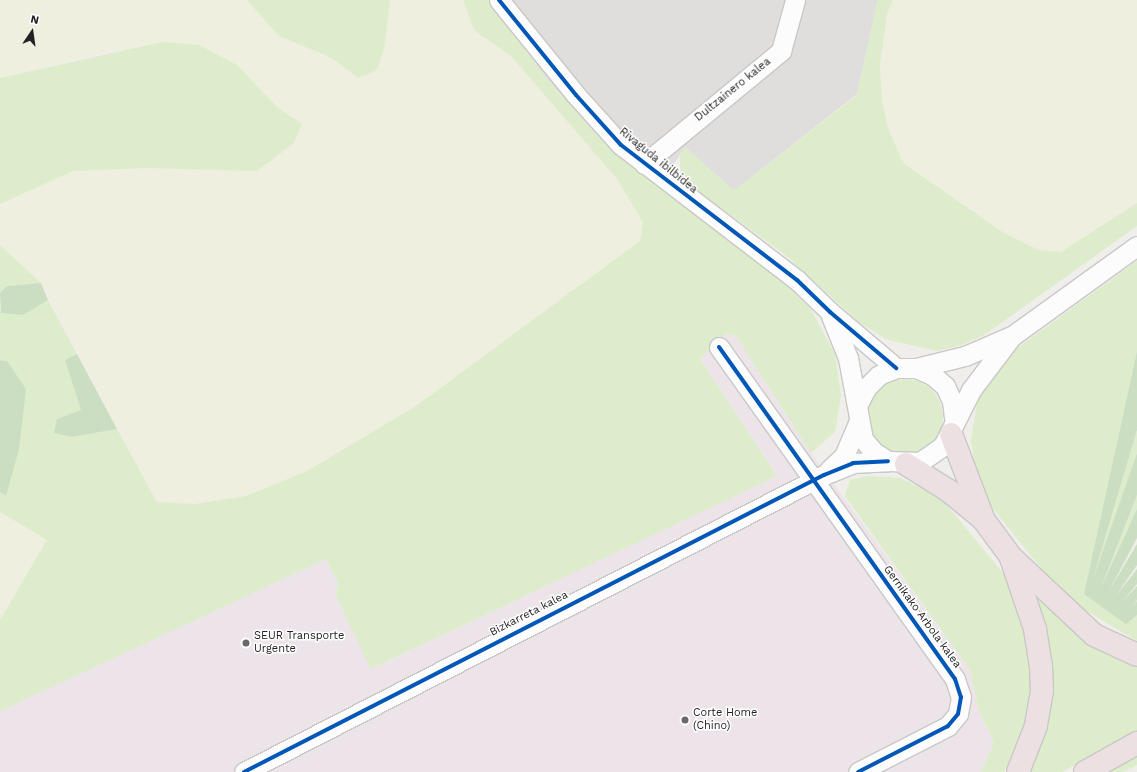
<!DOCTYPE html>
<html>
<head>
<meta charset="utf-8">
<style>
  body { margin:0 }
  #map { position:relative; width:1137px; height:772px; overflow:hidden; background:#f0eeeb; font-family:"Work Sans",sans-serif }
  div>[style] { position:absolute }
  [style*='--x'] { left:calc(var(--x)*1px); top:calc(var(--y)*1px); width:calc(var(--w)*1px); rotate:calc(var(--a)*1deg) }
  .residential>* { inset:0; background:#dfdedc }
  .industrial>* { inset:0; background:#ede4e9 }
  .farmland>* { inset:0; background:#efefdf }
  .grass>* { inset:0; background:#ddeccb }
  .round { border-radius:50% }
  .forest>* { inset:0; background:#cbdec1 }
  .roads { filter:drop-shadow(1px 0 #c9c8c7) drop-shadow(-1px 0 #c9c8c7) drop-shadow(0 1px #c9c8c7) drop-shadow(0 -1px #c9c8c7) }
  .minor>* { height:19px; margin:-9.5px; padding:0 9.5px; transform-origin:9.5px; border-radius:9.5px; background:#fdfcfc }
  .highway>* { height:22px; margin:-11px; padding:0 11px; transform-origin:11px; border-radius:11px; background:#ece0e2 }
  .cycleway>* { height:4px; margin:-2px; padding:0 2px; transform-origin:2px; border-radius:2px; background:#0057b8 }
  .dots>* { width:11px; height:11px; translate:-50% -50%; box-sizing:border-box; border:2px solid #fff; border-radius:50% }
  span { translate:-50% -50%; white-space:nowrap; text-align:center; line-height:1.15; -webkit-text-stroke:3px #fff; paint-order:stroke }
  .street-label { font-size:11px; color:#222 }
  .poi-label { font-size:11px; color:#222 }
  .left { translate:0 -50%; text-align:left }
  .north { position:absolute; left:12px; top:12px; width:40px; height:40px; -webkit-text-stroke:3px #fff; paint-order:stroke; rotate:13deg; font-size:11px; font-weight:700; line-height:16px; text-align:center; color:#222 }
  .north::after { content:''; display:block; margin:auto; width:14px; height:18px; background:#222; clip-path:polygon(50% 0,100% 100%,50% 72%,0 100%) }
</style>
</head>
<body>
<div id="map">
  <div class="residential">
    <div style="clip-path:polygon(489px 0,878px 0,857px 94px,734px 191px,685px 147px,658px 188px,604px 143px,547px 79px)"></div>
  </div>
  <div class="industrial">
    <div style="clip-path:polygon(728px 333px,736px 336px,811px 453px,970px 670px,979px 712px,994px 742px,981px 772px,0 772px,0 711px,6px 706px,326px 559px,338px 582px,336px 596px,372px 669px,777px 475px,700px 359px)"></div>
  </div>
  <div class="farmland">
    <div style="clip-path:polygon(0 0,247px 0,279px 36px,332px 58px,359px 78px,384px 50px,390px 0,463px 0,474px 30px,511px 56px,617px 179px,643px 222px,640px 241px,416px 406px,307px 471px,245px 496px,195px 504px,157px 502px,41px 283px,0 245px,0 204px,73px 171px,148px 168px,302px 124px,277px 107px,237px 65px,115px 50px,0 78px)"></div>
    <div style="clip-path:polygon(893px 0,1137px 0,1137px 203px,1061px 252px,1038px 250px,1004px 233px,903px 163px,888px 128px,882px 101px,880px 65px,887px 14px)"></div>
    <div style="clip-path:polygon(0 512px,47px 540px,0 620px)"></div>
  </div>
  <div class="grass">
    <div style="clip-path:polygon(247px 0,390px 0,384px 50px,377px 70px,358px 78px,332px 58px,279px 36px)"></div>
    <div style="clip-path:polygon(463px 0,489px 0,547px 79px,604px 143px,782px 281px,810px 308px,835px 354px,841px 396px,835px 432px,811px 453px,736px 336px,728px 333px,700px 359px,777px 476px,371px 669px,336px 596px,338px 582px,326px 559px,0 711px,0 620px,47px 540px,0 512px,0 492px,6px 496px,7px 361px,0 360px,0 310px,1px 313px,23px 315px,48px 300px,77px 354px,65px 360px,82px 410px,58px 419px,72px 437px,117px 429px,157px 502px,195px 504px,246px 496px,307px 471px,416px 406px,640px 241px,643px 222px,617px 179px,511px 56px,474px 30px)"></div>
    <div style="clip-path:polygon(878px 0,893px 0,887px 14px,880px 65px,882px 101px,888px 128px,903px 163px,1004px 233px,1039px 250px,1061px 252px,1137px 203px,1137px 226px,986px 334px,962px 345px,938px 351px,888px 340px,860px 323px,784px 254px,684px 181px,680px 168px,680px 154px,685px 147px,734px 191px,857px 95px)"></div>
    <div style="clip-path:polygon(162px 42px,199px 45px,237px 65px,277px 107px,302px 124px,293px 144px,257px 171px,148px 168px,73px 171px,0 204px,0 78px)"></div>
    <div style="clip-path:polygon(0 245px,2px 247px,41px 283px,7px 286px,0 293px)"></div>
    <div style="clip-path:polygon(1137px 261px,1137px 351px,1084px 594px,1088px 595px,1137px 430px,1137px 453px,1088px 595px,1096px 600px,1137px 495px,1137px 509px,1096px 600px,1102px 604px,1137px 538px,1102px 605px,1107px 609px,1137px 565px,1107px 609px,1113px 613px,1137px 584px,1113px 613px,1119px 618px,1137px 600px,1119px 618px,1137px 612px,1137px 641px,1083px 609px,1045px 573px,994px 510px,976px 476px,971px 440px,977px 403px,996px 367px,1020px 346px)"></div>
    <div class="round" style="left:867px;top:379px;width:76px;height:76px"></div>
    <div style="clip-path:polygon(868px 476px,900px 478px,940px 497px,1003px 573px,1027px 632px,1034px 686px,1019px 741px,1004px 772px,981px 772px,994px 742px,979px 712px,970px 670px,845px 496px,850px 480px)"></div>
    <div style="clip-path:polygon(1041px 599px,1137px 663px,1137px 730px,1062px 772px,1029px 772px,1052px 705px,1053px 671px,1038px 602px)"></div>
    <div style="clip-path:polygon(1137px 750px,1137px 765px,1123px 772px,1098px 772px)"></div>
  </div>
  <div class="forest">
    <div style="clip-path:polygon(41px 283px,48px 300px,23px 315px,1px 313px,0 293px,7px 286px)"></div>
    <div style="clip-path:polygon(1137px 351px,1137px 430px,1092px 582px,1137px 453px,1137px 495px,1100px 590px,1137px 509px,1137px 538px,1109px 591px,1137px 544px,1137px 565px,1115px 597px,1137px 569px,1137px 584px,1122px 602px,1137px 586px,1137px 600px,1132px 606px,1137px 601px,1137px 615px,1126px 624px,1084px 594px)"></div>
    <div style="clip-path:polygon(77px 354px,117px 429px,72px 437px,54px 433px,57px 419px,81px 410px,65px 360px)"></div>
    <div style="clip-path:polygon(0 360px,7px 361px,26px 389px,19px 449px,6px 496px,0 492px)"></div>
  </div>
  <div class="roads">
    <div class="minor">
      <div style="--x:499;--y:0;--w:122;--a:51"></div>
      <div style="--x:576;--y:95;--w:67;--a:48"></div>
      <div style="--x:621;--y:145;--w:222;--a:37.5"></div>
      <div style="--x:797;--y:280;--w:46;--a:44.1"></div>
      <div style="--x:830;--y:312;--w:87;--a:40.3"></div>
      <div style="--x:644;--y:164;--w:178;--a:-39.5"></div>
      <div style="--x:781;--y:51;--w:53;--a:-74.6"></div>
      <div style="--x:831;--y:316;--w:45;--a:68"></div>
      <div style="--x:848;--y:358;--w:82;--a:79.5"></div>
      <div style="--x:863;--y:439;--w:17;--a:50"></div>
      <div style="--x:874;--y:452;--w:17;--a:33"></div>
      <div style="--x:888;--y:461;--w:32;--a:2"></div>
      <div style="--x:920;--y:462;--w:28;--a:-35"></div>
      <div style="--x:943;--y:446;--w:63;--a:-63.4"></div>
      <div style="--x:971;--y:390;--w:68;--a:-52.8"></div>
      <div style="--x:1012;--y:336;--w:154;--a:-35.8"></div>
      <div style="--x:719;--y:347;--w:407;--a:54.6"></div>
      <div style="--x:955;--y:679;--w:19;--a:72"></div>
      <div style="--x:961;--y:697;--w:17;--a:100"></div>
      <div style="--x:958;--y:714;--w:16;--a:130"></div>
      <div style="--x:948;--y:726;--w:101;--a:152.9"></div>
      <div style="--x:916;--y:368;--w:50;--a:-13.8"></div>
      <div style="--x:965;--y:356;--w:48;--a:-23.4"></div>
      <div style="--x:858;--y:404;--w:18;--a:-63"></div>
      <div style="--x:866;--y:388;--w:18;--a:-45"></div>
      <div style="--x:879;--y:375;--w:18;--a:-22"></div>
      <div style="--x:896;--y:368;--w:20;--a:0"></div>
      <div style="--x:916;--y:368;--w:17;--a:24"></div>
      <div style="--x:932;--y:375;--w:17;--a:40"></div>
      <div style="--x:945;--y:386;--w:17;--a:65"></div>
      <div style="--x:952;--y:401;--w:17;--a:83"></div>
      <div style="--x:829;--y:470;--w:21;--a:-43"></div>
      <div style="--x:844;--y:456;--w:36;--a:-67"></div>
      <div style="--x:244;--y:772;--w:652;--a:-27.12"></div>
      <div style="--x:824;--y:475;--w:31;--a:-22"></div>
      <div style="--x:853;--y:463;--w:35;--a:-3"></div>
    </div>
    <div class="highway">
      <div style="--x:951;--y:434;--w:90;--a:69.1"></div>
      <div style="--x:906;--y:464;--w:51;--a:32.1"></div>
      <div style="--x:949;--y:491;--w:44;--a:39.5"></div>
      <div style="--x:983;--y:519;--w:47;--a:53.6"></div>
      <div style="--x:1011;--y:557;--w:114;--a:43.2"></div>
      <div style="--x:1094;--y:635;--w:47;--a:24.9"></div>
      <div style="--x:1011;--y:558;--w:75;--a:71.3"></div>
      <div style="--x:1035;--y:629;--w:36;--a:81"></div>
      <div style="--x:1041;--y:665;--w:26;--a:88"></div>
      <div style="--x:1042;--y:691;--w:36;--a:100"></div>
      <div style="--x:1036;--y:726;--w:49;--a:111.4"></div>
      <div style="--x:1085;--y:772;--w:60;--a:-29.1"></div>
    </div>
  </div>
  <div class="cycleway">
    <div style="--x:499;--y:0;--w:122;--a:51"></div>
    <div style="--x:576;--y:95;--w:67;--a:48"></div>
    <div style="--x:621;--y:145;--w:222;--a:37.5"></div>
    <div style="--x:797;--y:280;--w:46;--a:44.1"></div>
    <div style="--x:830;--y:312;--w:87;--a:40.3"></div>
    <div style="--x:719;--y:347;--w:407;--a:54.6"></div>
    <div style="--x:955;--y:679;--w:19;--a:72"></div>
    <div style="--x:961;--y:697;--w:17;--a:100"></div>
    <div style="--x:958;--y:714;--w:16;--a:130"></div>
    <div style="--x:948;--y:726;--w:101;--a:152.9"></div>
    <div style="--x:244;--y:772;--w:652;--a:-27.12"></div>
    <div style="--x:824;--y:475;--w:31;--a:-22"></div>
    <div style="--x:853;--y:463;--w:35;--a:-3"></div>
  </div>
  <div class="dots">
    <div style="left:246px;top:643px;background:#6a6968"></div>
    <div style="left:685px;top:720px;background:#6a6968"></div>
  </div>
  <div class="street-label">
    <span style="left:733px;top:90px;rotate:-39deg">Dultzainero kalea</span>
    <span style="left:658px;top:161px;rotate:39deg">Rivaguda ibilbidea</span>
    <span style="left:529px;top:614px;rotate:-27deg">Bizkarreta kalea</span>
    <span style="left:922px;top:617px;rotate:54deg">Gernikako Arbola kalea</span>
  </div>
  <div class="poi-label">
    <span class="left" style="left:254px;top:643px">SEUR Transporte<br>Urgente</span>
    <span class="left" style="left:693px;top:720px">Corte Home<br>(Chino)</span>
  </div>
  <div class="north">N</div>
</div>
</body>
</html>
